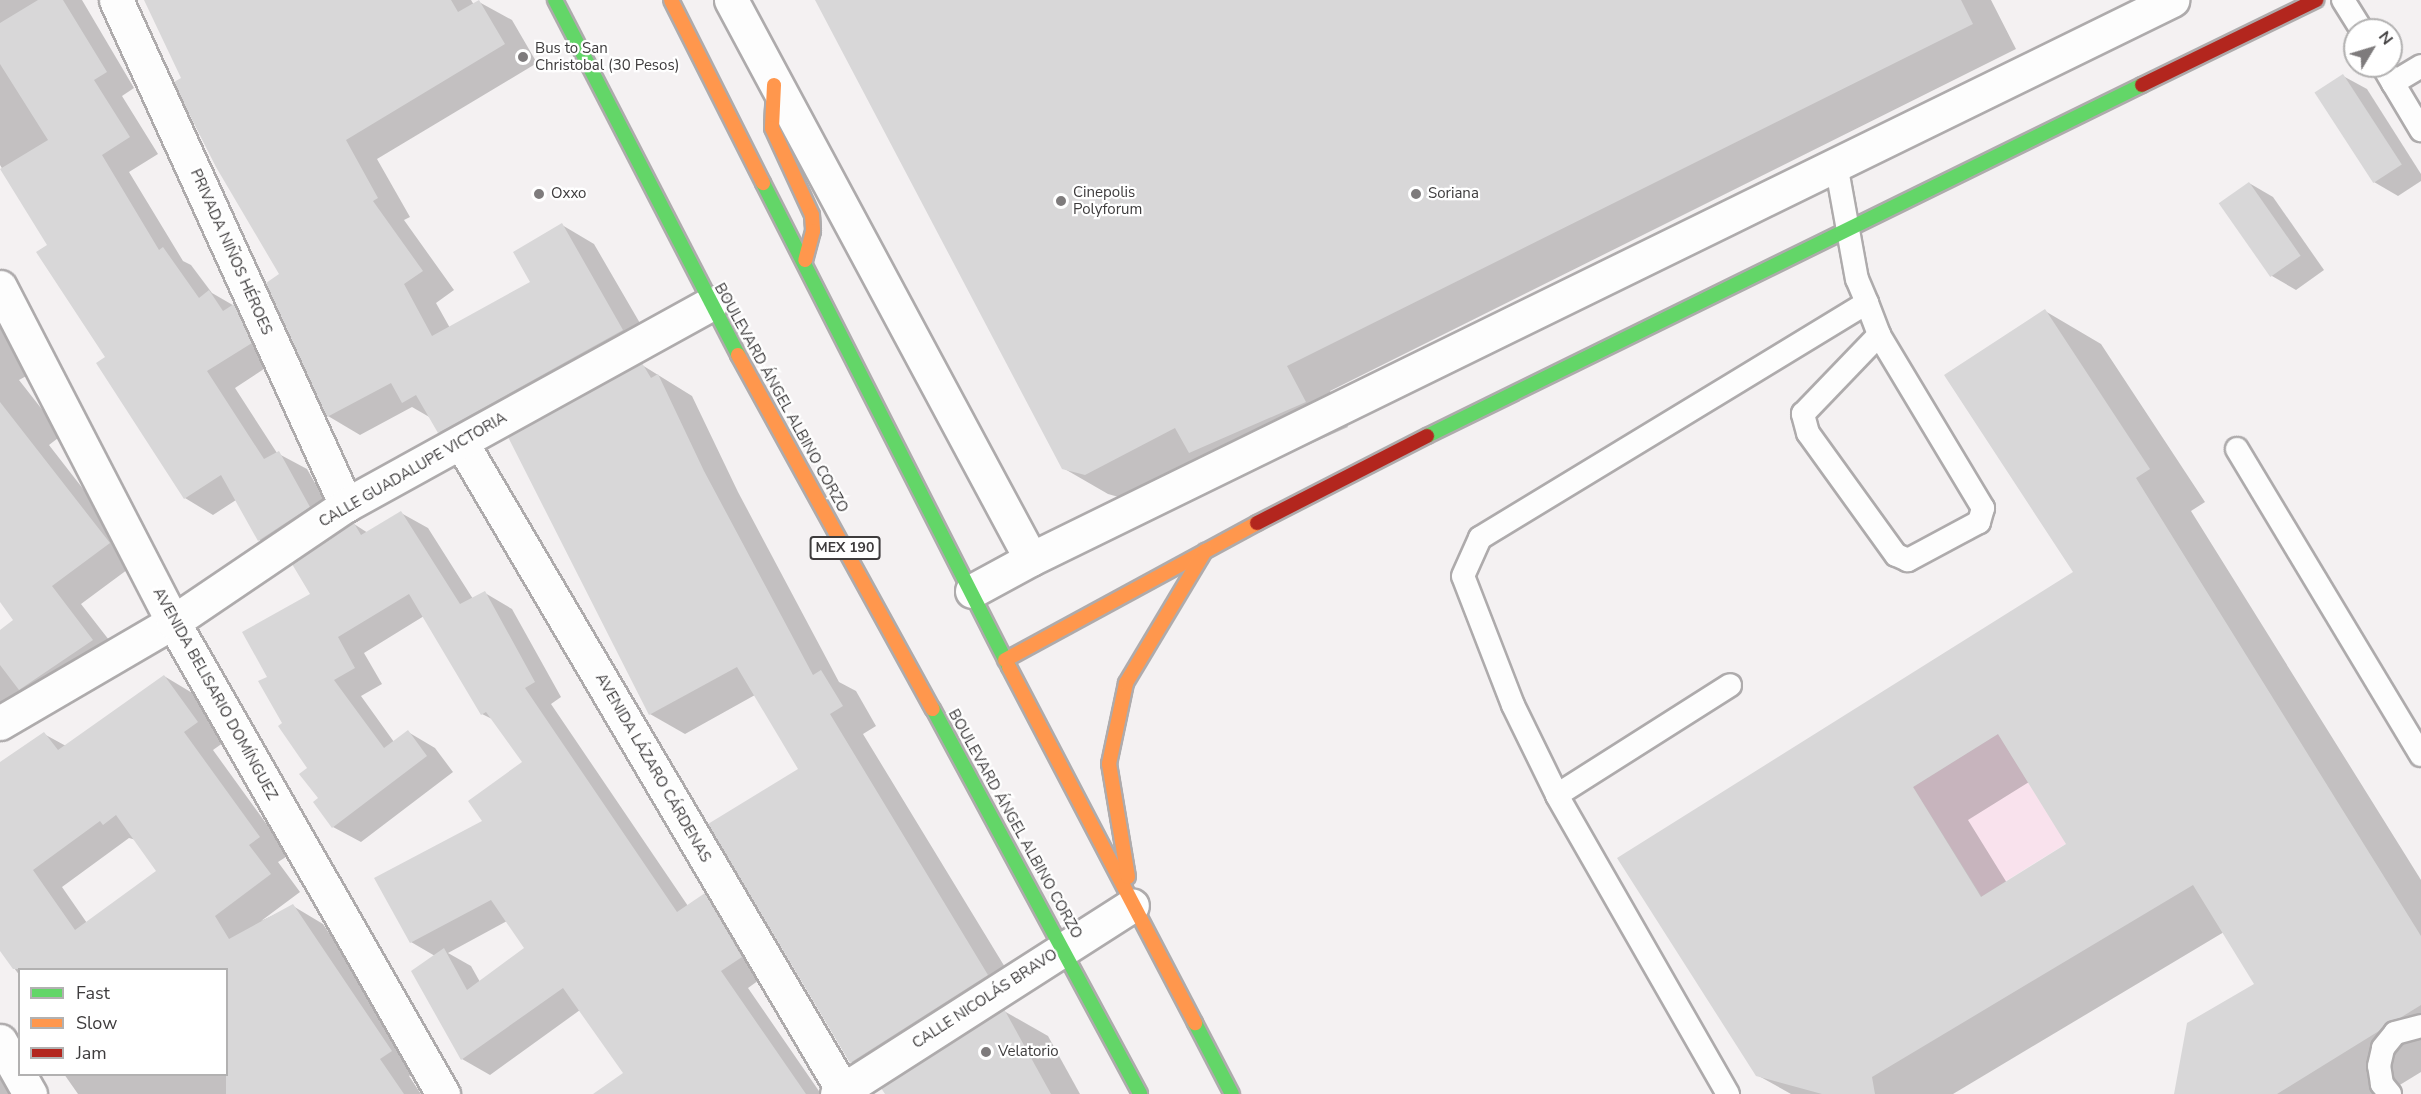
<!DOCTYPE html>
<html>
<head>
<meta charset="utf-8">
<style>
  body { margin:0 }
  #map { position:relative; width:2421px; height:1094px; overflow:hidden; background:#f4f1f2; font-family:"Nunito Sans",sans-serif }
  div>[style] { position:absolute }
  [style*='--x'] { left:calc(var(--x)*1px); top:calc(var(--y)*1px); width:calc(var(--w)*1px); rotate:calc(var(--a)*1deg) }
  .green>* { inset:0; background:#f9e2ed; transform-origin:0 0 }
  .shadow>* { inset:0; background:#0003 }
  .building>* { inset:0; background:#d8d7d8; transform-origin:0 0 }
  .roads { filter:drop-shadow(2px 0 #aeabac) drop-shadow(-2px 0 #aeabac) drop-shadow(0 2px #aeabac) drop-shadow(0 -2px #aeabac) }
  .lane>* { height:22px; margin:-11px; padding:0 11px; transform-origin:11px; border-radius:11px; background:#fdfdfd }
  .street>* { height:33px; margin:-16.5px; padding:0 16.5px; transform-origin:16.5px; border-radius:16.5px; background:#fdfdfd }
  .fast>* { height:14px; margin:-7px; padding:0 7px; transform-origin:7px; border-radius:7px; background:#63d668 }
  .slow>* { height:14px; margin:-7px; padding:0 7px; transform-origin:7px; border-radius:7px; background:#ff974d }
  .jam>* { height:14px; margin:-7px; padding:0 7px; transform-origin:7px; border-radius:7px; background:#b3261e }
  .dots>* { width:16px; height:16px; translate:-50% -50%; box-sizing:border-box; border:3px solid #fff; border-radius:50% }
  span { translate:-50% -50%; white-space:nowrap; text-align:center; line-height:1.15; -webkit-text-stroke:4.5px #fff; paint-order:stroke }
  .shield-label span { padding:2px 4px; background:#fff; border:2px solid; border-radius:4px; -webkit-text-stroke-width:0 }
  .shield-label { font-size:14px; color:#3e3c3d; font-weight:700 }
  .poi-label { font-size:15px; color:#3e3c3d }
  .left { translate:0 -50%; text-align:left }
  .street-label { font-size:15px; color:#3e3c3d }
  .legend { position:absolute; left:18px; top:968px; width:210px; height:108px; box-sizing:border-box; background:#fff; border:2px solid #b2b1b1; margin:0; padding:8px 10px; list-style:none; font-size:18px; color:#3e3c3d }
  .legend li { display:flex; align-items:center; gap:12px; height:30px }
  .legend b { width:30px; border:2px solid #b2b1b1 }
  .north { position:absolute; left:2343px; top:18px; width:60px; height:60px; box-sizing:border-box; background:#fff; border:2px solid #b2b1b1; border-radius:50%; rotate:52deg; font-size:16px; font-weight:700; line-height:24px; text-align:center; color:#3e3c3d }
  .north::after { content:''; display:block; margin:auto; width:21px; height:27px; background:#7e7b7c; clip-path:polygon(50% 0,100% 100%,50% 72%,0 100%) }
</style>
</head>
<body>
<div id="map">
  <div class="green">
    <div style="left:1998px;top:734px;width:129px;height:100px;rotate:58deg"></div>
  </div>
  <div class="shadow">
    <div style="clip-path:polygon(0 0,82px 0,134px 88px,122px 96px,158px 154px,129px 172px,183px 261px,191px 265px,212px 293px,262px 322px,279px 359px,235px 388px,277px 453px,307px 469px,338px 523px,287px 556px,259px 540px,236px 500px,213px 515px,185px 498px,49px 246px,0 165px)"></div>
    <div style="clip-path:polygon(146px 0,471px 0,474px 5px,479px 2px,512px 20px,537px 63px,377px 159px,410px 217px,404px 220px,454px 290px,436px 303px,450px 328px,532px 283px,562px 225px,594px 244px,655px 349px,471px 450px,439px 432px,431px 418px,412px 407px,360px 435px,328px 416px,281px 275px)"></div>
    <div style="clip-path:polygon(816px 0,1991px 0,2016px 49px,1330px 391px,1348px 427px,1234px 478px,1129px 500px,1108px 494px,1063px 468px)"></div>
    <div style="clip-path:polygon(2343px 76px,2367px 89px,2421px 174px,2421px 181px,2398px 196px,2374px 182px)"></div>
    <div style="clip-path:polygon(2249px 183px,2273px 197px,2324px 270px,2296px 290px,2272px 276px)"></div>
    <div style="clip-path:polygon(evenodd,2045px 311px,2101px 344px,2205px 502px,2191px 511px,2421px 880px,2421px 1072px,2385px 1094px,2175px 1094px,2256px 985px,2224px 932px,1953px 1094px,1791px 1094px,1757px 1075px,1620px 858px,2075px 573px,2045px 311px,2029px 782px,2068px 845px,2007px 883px,1968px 820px,2029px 782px)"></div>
    <div style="clip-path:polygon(0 324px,30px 374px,19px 380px,62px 435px,49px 445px,139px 561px,81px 604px,123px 658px,0 737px,0 632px,16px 620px,0 599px)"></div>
    <div style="clip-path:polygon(642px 365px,692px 396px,738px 492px,839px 682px,856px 691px,876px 726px,863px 734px,1022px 995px,885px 1082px,851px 1062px,800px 770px,755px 695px,685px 734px,650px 714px,510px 438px)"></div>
    <div style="clip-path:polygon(evenodd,401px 513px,428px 528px,473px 599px,485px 593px,512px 609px,561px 697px,551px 704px,688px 906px,705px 894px,732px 910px,769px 973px,748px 988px,821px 1094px,596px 1094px,625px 1073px,580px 1010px,490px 1075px,462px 1059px,413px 971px,435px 956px,411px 942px,524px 763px,494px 720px,482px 714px,424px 616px,364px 653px,382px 684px,361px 696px,394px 742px,408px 732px,435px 748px,453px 772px,361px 842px,333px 827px,309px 769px,284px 724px,269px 677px,354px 524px,368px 533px,401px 513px,507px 921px,526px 949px,480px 982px,471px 966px,448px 953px,507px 921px)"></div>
    <div style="clip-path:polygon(evenodd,164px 676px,194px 694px,227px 740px,213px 750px,289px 855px,278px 862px,300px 892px,261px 921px,293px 906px,323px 924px,421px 1068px,409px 1076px,421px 1094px,78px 1094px,64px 1074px,226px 1074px,226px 970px,20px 970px,20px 976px,0 949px,0 764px,44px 734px,66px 746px,164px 676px,129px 838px,136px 840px,158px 871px,87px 923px,62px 887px,129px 838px)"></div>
    <div style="clip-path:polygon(1004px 1011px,1048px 1036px,1080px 1094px,887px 1094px)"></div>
    <div style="clip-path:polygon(0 1066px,16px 1094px,0 1094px)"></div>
  </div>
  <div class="building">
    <div style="clip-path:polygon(38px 0,63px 0,107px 72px,94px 80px,130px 137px,102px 155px,159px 250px,163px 247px,199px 298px,209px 290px,223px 311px,234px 304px,252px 343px,207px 371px,264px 459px,279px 451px,310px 507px,258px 541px,221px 475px,184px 499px,96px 363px,105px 357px,36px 252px,47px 245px,0 169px,48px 140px,0 64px,0 23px)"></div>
    <div style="clip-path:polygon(144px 0,451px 0,458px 12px,479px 0,505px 44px,346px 140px,378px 198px,373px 201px,423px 271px,404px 284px,432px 336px,530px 282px,513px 252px,562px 223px,623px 330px,438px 433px,416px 395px,402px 403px,391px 383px,327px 417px,266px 283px,279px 274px,216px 167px,180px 96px,174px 82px,181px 78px)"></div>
    <div style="clip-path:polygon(815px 0,1961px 0,1973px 24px,1287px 366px,1306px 402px,1189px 453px,1175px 428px,1085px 475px,1062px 469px)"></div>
    <div style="left:2343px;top:74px;width:108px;height:34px;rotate:57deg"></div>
    <div style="left:2249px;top:182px;width:90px;height:37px;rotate:55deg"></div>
    <div style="clip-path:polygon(evenodd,2045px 309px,2150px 469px,2136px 478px,2421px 936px,2421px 1005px,2277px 1094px,2174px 1094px,2187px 1023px,2254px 984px,2193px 885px,1872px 1077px,1875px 1094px,1822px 1094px,1756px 1076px,1617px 858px,2073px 572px,1944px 375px,2045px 309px,1998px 734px,2066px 844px,1981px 897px,1913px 787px,1998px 734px)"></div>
    <div style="clip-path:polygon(642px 363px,651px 378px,658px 374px,704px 471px,813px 675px,821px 670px,843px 706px,830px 714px,988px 975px,850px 1063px,708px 824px,798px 769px,737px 667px,649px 715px,508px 437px)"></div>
    <div style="clip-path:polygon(0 402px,110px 543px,52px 586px,93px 640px,19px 690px,0 665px,0 630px,13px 620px,0 602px)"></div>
    <div style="clip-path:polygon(401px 511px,460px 604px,485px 591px,535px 682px,525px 688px,677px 912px,705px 893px,742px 957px,721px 971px,806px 1094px,593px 1094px,623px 1073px,563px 988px,461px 1060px,411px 971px,444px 948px,467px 990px,524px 948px,491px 900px,410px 943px,374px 878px,482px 821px,468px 801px,522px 762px,486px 712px,481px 715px,409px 594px,338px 637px,355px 668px,334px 680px,384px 748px,408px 730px,427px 756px,332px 828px,313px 802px,318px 798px,299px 774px,307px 768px,278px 726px,282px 723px,258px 681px,267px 677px,242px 632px,310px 594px,292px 564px,354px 523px,361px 535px)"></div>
    <div style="clip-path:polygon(evenodd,164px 675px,198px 722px,184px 732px,260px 837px,249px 845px,271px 874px,215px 916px,229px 939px,293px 904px,392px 1051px,380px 1059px,404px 1094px,226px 1094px,226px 969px,13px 969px,0 951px,0 762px,44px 732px,58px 750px,164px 675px,116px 815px,156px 871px,75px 930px,33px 870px,100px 821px,103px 825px,116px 815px)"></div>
    <div style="clip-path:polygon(1004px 1009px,1051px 1094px,885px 1094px,881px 1088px)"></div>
  </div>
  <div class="roads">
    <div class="lane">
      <div style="--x:2343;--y:0;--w:36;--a:58"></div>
      <div style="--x:2383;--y:66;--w:20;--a:60"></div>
      <div style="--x:2393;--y:83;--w:33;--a:-31"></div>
      <div style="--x:2393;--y:83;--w:55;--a:59.2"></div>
      <div style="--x:1836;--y:164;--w:117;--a:79.7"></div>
      <div style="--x:1857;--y:279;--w:26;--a:67"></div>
      <div style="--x:2237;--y:449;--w:357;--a:59"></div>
      <div style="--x:1557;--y:795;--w:205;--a:-32.4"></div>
      <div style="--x:1728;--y:1094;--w:344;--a:-119.8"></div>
      <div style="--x:1557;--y:795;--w:100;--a:-116.1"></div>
      <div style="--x:1513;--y:705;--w:138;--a:-111.2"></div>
      <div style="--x:1463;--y:576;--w:42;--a:-65.9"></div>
      <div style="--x:1480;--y:538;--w:453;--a:-31.3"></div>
      <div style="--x:1867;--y:303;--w:34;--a:69"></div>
      <div style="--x:1879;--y:335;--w:202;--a:59"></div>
      <div style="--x:1983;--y:508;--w:15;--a:106"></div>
      <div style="--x:1979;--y:522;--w:81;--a:151.8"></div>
      <div style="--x:1908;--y:560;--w:13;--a:-157"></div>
      <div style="--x:1896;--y:555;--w:150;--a:-125.8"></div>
      <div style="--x:1808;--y:433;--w:20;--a:-105"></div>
      <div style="--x:1803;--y:414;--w:110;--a:-46.1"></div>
      <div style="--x:2390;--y:1094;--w:13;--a:-129"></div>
      <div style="--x:2382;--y:1084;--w:18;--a:-99"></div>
      <div style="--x:2379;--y:1066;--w:18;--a:-77"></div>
      <div style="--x:2383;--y:1048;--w:19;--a:-51"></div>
      <div style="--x:2395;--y:1033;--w:27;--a:-15"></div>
    </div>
    <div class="street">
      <div style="--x:116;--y:0;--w:555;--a:65.51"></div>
      <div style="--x:731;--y:0;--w:634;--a:61.78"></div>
      <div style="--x:0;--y:287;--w:377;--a:62.7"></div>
      <div style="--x:173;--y:622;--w:544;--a:60.23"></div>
      <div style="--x:461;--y:442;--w:757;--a:59.5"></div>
      <div style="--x:972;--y:591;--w:67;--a:-28.5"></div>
      <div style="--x:1031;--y:559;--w:1271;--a:-26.1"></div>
      <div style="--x:0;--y:723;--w:200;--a:-30.3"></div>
      <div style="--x:173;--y:622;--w:209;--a:-34.1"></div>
      <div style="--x:346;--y:505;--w:416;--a:-28.9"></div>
      <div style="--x:0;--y:1041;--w:61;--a:60.5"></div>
      <div style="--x:837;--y:1094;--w:350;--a:-32.6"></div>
    </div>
    <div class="fast">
      <div style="--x:555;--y:0;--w:399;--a:62.7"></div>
      <div style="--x:763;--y:183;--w:543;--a:63.06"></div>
      <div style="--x:1427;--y:436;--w:797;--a:-26.15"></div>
      <div style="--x:933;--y:709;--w:437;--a:61.7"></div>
      <div style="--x:1195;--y:1023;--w:80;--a:62.5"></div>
    </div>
    <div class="slow">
      <div style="--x:671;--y:0;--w:205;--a:63.3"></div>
      <div style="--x:774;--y:85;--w:43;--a:92.7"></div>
      <div style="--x:772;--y:128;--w:96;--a:65.3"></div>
      <div style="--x:812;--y:215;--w:16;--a:86"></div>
      <div style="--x:813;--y:231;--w:30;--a:105"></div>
      <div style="--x:738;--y:355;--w:404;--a:61.2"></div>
      <div style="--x:1005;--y:660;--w:287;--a:-28.5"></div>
      <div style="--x:1009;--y:667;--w:402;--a:62.4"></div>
      <div style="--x:1128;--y:877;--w:115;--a:-99.5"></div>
      <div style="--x:1109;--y:764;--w:83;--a:-78.1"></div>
      <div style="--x:1126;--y:683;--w:154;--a:-59.1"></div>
    </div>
    <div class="jam">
      <div style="--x:2142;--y:85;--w:194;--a:-26"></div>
      <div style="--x:1257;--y:523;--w:191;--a:-27.1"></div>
    </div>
  </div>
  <div class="dots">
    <div style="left:523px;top:57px;background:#7e7b7c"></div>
    <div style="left:539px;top:194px;background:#7e7b7c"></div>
    <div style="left:1416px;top:194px;background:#7e7b7c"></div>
    <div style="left:1061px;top:201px;background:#7e7b7c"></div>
    <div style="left:986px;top:1052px;background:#7e7b7c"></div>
  </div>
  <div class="shield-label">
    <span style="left:845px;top:548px">MEX 190</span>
  </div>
  <div class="poi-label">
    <span class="left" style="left:535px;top:57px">Bus to San<br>Christobal (30 Pesos)</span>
    <span class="left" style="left:1073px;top:201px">Cinepolis<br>Polyforum</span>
    <span class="left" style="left:551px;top:194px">Oxxo</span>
    <span class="left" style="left:1428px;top:194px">Soriana</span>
    <span class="left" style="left:998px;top:1052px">Velatorio</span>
  </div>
  <div class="street-label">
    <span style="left:231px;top:252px;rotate:66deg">PRIVADA NIÑOS HÉROES</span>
    <span style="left:781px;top:398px;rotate:61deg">BOULEVARD ÁNGEL ALBINO CORZO</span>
    <span style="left:413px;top:470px;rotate:-30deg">CALLE GUADALUPE VICTORIA</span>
    <span style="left:215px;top:694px;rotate:61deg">AVENIDA BELISARIO DOMÍNGUEZ</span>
    <span style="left:653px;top:768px;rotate:60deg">AVENIDA LÁZARO CÁRDENAS</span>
    <span style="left:1015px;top:824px;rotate:61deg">BOULEVARD ÁNGEL ALBINO CORZO</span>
    <span style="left:985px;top:999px;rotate:-33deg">CALLE NICOLÁS BRAVO</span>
  </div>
  <ul class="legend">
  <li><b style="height:8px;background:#63d668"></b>Fast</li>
  <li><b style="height:8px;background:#ff974d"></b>Slow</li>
  <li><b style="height:8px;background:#b3261e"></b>Jam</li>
  </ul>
  <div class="north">N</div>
</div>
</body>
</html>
